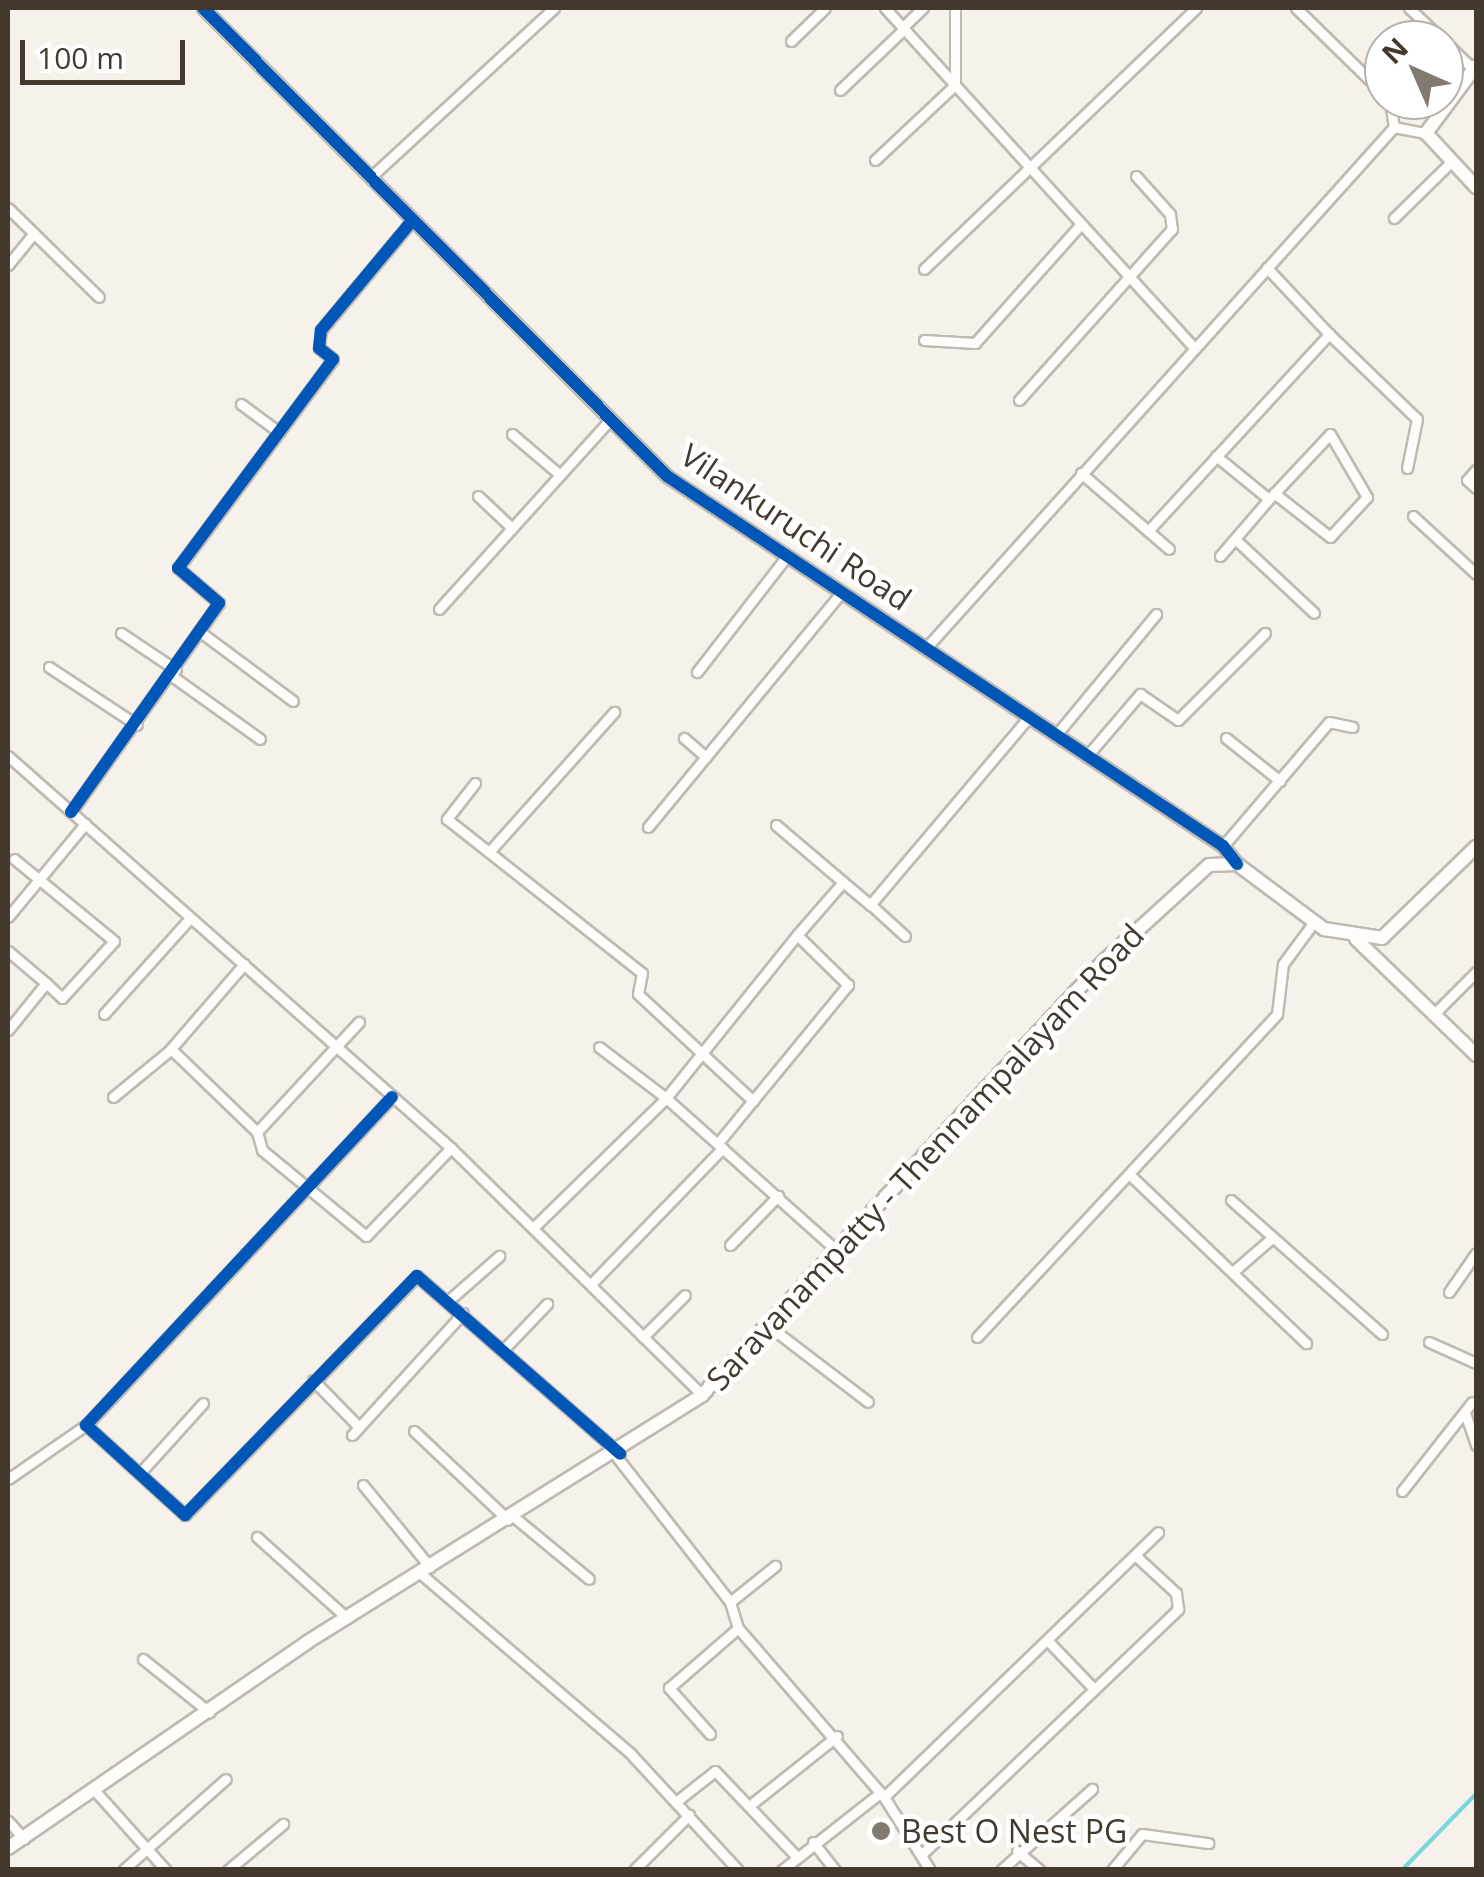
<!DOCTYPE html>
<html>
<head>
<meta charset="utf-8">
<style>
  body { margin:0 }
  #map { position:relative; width:1484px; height:1877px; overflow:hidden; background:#f7f1eb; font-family:"Open Sans",sans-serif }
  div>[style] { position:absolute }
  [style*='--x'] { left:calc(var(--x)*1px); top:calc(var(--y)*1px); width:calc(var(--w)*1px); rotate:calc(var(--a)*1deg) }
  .stream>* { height:4px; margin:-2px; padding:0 2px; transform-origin:2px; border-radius:2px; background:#74d8dc }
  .roads { filter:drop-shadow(2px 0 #c0b9b1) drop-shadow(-2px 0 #c0b9b1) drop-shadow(0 2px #c0b9b1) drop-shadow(0 -2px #c0b9b1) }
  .minor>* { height:9px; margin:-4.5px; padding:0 4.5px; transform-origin:4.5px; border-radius:4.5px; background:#fefdfc }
  .tertiary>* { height:11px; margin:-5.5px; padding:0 5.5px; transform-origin:5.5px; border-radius:5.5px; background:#fefdfc }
  .secondary>* { height:12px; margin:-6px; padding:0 6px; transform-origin:6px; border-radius:6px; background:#fefdfc }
  .cycleway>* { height:12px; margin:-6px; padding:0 6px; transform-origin:6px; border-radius:6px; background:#0057b8 }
  .dots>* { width:28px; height:28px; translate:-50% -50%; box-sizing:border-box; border:5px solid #fff; border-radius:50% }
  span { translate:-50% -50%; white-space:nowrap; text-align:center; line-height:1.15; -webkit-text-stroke:9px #fff; paint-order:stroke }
  .street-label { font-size:32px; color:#433a2d }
  .poi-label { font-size:32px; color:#433a2d }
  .left { translate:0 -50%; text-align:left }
  .frame { position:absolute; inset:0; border:10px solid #433a2d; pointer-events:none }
  .north { position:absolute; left:1364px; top:20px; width:100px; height:100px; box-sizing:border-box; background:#fff; border:2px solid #b4b0ab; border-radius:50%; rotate:315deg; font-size:28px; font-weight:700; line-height:40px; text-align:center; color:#433a2d }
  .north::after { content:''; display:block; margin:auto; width:35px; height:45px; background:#827a70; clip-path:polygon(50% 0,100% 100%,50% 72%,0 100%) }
  .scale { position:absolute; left:20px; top:40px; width:165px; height:45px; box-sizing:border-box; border:5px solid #433a2d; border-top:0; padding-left:12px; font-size:30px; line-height:35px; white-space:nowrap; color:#433a2d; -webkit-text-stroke:8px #fff; paint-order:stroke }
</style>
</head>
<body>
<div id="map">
  <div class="stream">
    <div style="--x:1402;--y:1870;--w:106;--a:-45.8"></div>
  </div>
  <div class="roads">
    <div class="minor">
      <div style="--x:885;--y:8;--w:459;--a:47.7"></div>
      <div style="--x:1296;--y:8;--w:123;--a:44.3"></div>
      <div style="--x:1409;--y:8;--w:47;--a:43.3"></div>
      <div style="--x:903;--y:27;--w:28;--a:-44"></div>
      <div style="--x:791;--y:41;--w:47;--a:-44.1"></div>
      <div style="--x:1444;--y:41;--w:40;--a:44"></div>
      <div style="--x:840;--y:90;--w:88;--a:-43.6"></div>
      <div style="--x:1390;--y:100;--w:27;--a:82"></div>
      <div style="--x:875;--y:160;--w:110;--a:-43.2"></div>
      <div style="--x:955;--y:85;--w:77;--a:-90"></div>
      <div style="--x:373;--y:175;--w:246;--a:-42.7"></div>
      <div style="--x:8;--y:208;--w:127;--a:44.4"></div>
      <div style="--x:1394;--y:218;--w:77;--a:-44.5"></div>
      <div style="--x:8;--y:265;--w:41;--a:-50.9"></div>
      <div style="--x:924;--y:269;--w:377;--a:-43.8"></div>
      <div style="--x:1329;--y:334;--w:122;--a:44"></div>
      <div style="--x:1417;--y:419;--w:50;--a:101.5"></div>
      <div style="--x:924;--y:340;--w:51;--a:3.4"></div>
      <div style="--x:975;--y:343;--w:159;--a:-48.3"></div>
      <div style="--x:1019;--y:400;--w:229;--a:-48.2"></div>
      <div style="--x:1172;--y:229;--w:15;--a:-98"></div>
      <div style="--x:1170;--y:214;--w:51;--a:-131.8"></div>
      <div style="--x:241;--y:404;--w:47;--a:36.4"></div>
      <div style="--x:512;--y:434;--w:63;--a:40.5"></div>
      <div style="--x:1216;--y:456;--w:68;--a:39.1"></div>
      <div style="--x:1269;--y:499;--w:89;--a:-46.8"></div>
      <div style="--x:1330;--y:434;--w:73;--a:59.6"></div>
      <div style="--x:1367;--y:497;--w:54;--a:132.8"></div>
      <div style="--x:1330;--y:537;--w:71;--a:-141.8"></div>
      <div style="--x:1476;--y:470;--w:13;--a:132"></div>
      <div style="--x:1467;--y:480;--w:12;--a:42"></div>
      <div style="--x:1081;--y:473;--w:116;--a:40.8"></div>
      <div style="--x:478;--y:496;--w:47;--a:43.3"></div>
      <div style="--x:1413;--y:516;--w:86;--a:42.6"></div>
      <div style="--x:1148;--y:531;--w:268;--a:-47.4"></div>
      <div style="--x:1329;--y:334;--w:91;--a:-133.2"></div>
      <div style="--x:1235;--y:539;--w:108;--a:43.1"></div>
      <div style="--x:1220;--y:556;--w:75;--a:-49.3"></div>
      <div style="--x:439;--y:609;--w:255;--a:-47.9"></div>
      <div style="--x:199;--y:631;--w:117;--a:36.7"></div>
      <div style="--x:121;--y:633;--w:66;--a:33.9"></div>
      <div style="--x:926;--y:648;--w:700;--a:-48.07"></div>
      <div style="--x:1394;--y:127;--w:33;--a:11"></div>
      <div style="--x:49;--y:667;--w:105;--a:33.4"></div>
      <div style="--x:697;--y:672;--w:147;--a:-52.2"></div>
      <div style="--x:172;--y:676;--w:108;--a:35.6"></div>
      <div style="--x:1056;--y:735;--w:157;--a:-50.4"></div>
      <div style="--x:684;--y:738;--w:29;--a:41"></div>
      <div style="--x:1226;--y:738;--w:69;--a:38.5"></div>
      <div style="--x:8;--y:756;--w:592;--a:41.5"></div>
      <div style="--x:451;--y:1148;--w:352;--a:44.5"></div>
      <div style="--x:1087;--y:756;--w:82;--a:-49.5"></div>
      <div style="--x:1140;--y:694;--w:46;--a:34.4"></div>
      <div style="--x:1178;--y:720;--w:123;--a:-45"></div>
      <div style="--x:475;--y:783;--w:46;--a:127.9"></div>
      <div style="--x:447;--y:819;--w:248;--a:38.3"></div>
      <div style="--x:642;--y:973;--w:21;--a:101"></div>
      <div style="--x:638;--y:994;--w:157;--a:42.9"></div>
      <div style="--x:71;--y:812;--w:256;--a:-54.7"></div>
      <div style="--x:219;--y:603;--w:54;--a:-139.5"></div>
      <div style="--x:178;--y:568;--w:260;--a:-53.4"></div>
      <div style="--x:333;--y:359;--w:18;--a:-142"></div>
      <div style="--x:319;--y:348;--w:18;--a:-84"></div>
      <div style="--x:321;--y:330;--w:139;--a:-50.2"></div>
      <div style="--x:776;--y:825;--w:88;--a:40.4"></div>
      <div style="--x:648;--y:827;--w:305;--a:-50.5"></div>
      <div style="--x:1223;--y:846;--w:163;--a:-49.5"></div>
      <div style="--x:1329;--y:722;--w:24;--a:12"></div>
      <div style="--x:489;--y:852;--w:188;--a:-48.2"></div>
      <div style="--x:871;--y:905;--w:46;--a:42.4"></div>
      <div style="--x:8;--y:917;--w:121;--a:-50.4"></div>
      <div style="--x:797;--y:935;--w:70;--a:-49"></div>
      <div style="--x:843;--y:882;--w:35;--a:40"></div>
      <div style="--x:870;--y:905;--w:246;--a:-49.8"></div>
      <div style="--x:8;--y:951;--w:50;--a:40.1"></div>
      <div style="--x:104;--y:1014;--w:129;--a:-48.1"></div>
      <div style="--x:1433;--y:1015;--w:61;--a:-45"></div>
      <div style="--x:8;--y:1030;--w:60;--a:-51"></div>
      <div style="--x:46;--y:983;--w:22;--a:43"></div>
      <div style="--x:62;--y:998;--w:77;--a:-47.6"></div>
      <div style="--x:114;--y:941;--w:129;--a:-140.6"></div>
      <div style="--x:171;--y:1049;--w:120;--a:44"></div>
      <div style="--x:257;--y:1132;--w:19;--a:74"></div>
      <div style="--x:262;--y:1150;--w:135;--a:39.6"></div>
      <div style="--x:366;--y:1236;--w:122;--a:-46"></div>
      <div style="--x:113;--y:1097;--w:72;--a:-39.4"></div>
      <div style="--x:169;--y:1051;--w:115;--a:-49.2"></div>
      <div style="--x:392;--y:1097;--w:449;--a:133"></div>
      <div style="--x:86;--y:1425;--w:134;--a:42.3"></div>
      <div style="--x:185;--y:1515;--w:333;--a:-45.9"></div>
      <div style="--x:417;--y:1276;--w:270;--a:41.2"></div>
      <div style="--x:257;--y:1132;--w:150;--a:-47.2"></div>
      <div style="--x:718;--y:1143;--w:205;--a:-50.6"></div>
      <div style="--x:848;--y:985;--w:71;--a:-135.6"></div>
      <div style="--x:797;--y:935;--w:209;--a:128.8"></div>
      <div style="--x:666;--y:1098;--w:231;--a:41.8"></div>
      <div style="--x:1129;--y:1174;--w:245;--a:43.7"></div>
      <div style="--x:1231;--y:1200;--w:202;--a:41.6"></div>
      <div style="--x:534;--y:1227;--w:185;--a:-44.3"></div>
      <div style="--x:666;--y:1098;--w:84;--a:-142.7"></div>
      <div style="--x:730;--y:1245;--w:69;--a:-45.6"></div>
      <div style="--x:1235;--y:1270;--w:49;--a:-40.9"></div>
      <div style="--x:592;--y:1283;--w:188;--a:-45.9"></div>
      <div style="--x:1449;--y:1292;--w:47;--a:-55.3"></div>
      <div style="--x:449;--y:1300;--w:67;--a:-41.3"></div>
      <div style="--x:770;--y:1327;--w:123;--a:37.4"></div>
      <div style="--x:643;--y:1337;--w:59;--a:-45"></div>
      <div style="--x:977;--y:1337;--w:441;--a:-47.1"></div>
      <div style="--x:1277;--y:1014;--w:50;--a:-83.2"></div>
      <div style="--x:1283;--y:964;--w:52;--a:-53.6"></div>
      <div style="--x:1429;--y:1342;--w:51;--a:24.1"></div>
      <div style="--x:503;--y:1350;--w:64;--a:-46.3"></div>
      <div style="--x:313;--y:1380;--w:66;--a:45.6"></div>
      <div style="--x:1465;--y:1413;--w:34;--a:71"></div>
      <div style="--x:414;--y:1431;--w:129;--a:43.4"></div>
      <div style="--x:352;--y:1435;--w:165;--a:-47.7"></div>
      <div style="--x:616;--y:1456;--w:185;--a:52"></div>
      <div style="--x:730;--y:1602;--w:27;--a:73"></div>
      <div style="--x:738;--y:1628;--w:223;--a:49.2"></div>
      <div style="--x:884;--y:1797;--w:86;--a:57.8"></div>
      <div style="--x:140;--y:1473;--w:94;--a:-48"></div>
      <div style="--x:8;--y:1479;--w:95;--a:-34.7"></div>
      <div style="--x:363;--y:1485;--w:106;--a:50.7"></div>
      <div style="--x:1402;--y:1491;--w:113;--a:-51.8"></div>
      <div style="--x:514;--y:1517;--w:97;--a:39.6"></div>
      <div style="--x:257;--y:1537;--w:121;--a:42"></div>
      <div style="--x:420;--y:1573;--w:277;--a:40.6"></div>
      <div style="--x:630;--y:1753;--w:159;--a:47.3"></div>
      <div style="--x:730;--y:1602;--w:58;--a:-38.7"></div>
      <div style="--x:1048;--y:1641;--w:66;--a:46.2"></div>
      <div style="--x:143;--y:1659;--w:85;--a:38.8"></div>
      <div style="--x:710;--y:1734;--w:62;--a:-131.7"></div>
      <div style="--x:669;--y:1688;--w:91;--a:-41"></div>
      <div style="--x:96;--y:1792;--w:105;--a:48.1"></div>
      <div style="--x:884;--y:1797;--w:381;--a:-44"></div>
      <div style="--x:677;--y:1801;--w:48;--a:-38.3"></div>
      <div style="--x:715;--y:1771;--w:117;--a:46.4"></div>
      <div style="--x:754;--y:1802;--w:106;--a:-38.5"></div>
      <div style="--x:8;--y:1821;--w:24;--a:48"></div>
      <div style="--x:813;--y:1842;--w:36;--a:52"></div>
      <div style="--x:1017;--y:1851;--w:30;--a:40"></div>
      <div style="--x:921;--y:1855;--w:356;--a:-43.7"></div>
      <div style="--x:1178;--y:1609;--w:16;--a:-97"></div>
      <div style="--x:1176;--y:1593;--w:56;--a:-137.2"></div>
      <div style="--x:123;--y:1870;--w:137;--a:-41.5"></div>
      <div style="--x:228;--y:1870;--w:72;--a:-39.9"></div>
      <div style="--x:634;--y:1870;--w:78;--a:-45"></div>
      <div style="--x:782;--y:1870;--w:125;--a:-38.2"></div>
      <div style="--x:1001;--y:1870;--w:122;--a:-41.7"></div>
      <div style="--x:1112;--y:1870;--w:47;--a:-50.2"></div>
      <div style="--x:1142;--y:1834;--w:67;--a:7.8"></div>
    </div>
    <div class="tertiary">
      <div style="--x:203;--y:8;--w:659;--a:45.25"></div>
      <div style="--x:667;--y:476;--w:668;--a:33.64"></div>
      <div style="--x:1223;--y:846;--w:23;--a:52"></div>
    </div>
    <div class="secondary">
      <div style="--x:1476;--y:66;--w:84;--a:126.7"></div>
      <div style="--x:1426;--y:133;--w:74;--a:47.2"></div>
      <div style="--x:1356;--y:939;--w:167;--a:44"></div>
      <div style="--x:8;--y:1848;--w:365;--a:-34.5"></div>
      <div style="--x:309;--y:1641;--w:464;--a:-32"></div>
      <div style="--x:702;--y:1395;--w:593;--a:-47.19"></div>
      <div style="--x:1105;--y:960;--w:141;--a:-42.4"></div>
      <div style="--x:1209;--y:865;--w:28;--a:-2"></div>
      <div style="--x:1237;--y:864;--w:109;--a:36.8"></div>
      <div style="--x:1324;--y:929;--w:59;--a:8.8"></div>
      <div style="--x:1382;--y:938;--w:131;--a:-44.1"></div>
    </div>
  </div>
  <div class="cycleway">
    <div style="--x:203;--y:8;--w:659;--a:45.25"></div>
    <div style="--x:667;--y:476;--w:668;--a:33.64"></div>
    <div style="--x:1223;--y:846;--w:23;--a:52"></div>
    <div style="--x:71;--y:812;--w:256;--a:-54.7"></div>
    <div style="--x:219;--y:603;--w:54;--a:-139.5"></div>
    <div style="--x:178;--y:568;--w:260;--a:-53.4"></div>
    <div style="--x:333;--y:359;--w:18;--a:-142"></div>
    <div style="--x:319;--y:348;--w:18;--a:-84"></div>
    <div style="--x:321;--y:330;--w:139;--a:-50.2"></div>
    <div style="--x:392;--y:1097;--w:449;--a:133"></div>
    <div style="--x:86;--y:1425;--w:134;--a:42.3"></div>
    <div style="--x:185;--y:1515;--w:333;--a:-45.9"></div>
    <div style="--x:417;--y:1276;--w:270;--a:41.2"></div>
  </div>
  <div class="dots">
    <div style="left:881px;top:1831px;background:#827a70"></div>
  </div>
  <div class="street-label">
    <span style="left:796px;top:527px;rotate:34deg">Vilankuruchi Road</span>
    <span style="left:925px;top:1157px;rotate:-47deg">Saravanampatty - Thennampalayam Road</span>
  </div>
  <div class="poi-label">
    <span class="left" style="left:901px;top:1831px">Best O Nest PG</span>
  </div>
  <div class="frame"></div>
  <div class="north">N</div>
  <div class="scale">100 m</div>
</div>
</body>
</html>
